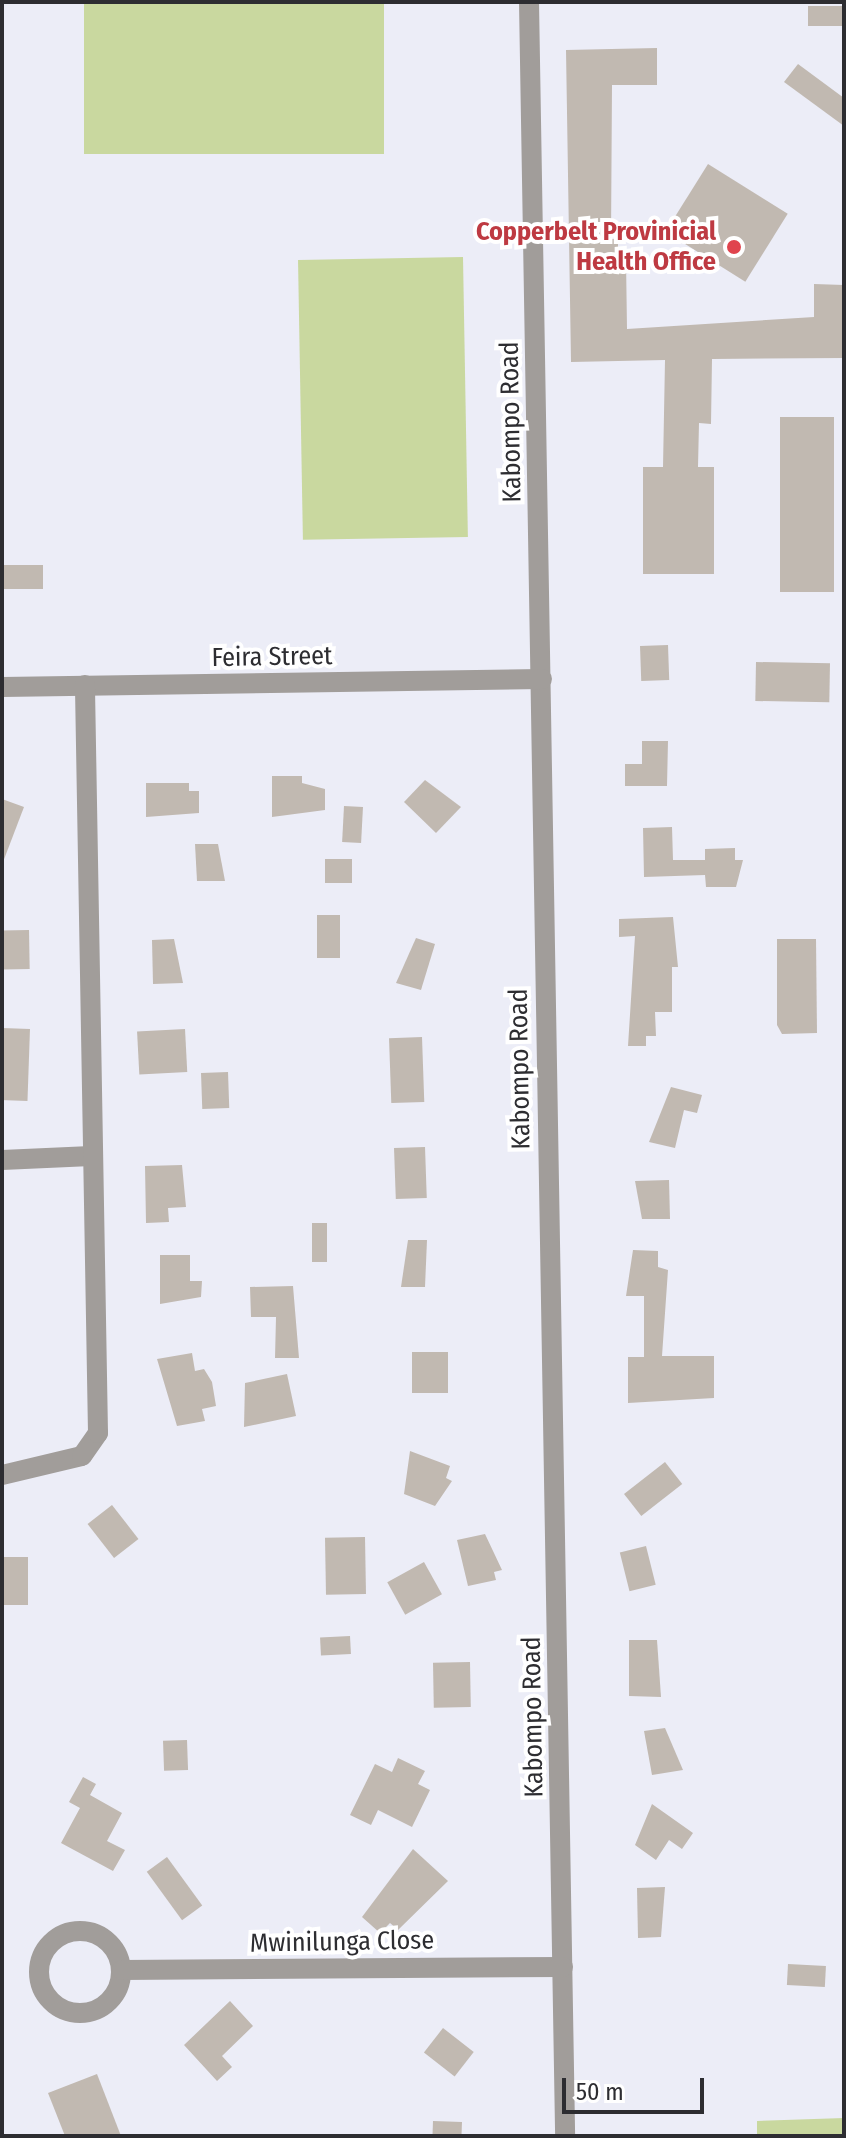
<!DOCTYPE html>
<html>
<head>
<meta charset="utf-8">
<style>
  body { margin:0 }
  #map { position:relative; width:846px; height:2138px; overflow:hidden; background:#ecedf7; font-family:"Fira Sans Condensed",sans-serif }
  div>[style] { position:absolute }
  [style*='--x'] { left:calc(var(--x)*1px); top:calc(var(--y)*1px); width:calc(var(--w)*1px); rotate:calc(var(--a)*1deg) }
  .green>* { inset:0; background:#c9d89f; transform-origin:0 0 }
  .building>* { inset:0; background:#c1b9b1; transform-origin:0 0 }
  .minor>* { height:20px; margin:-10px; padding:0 10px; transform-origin:10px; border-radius:10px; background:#a19d9a }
  .minor>.ring { margin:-10px; padding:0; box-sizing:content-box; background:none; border:20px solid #a19d9a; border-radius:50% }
  .dots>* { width:22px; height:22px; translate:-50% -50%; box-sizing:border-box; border:4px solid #fff; border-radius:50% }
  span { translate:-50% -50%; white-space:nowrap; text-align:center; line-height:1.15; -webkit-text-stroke:8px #fff; paint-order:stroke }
  .health-label { font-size:26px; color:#be3a42; font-weight:700 }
  .right { translate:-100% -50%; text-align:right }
  .street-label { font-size:26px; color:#2d2d31 }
  .frame { position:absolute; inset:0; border:4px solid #2d2d31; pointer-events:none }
  .scale { position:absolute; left:562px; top:2078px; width:142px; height:36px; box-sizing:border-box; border:4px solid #2d2d31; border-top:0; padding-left:10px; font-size:24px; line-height:28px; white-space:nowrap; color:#2d2d31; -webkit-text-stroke:6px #fff; paint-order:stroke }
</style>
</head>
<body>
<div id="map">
  <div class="green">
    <div style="left:84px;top:2px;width:300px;height:152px"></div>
    <div style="left:463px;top:257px;width:280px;height:165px;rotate:89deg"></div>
    <div style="clip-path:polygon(844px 2118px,844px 2136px,757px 2136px,757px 2121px)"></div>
  </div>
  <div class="building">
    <div style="left:844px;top:6px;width:20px;height:36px;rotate:90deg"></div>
    <div style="clip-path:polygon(657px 48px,657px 85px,612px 85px,611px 239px,618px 239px,618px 259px,626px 259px,627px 329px,814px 317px,814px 284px,844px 285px,844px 358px,712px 359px,711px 424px,699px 423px,698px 467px,714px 467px,714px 574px,643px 574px,643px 467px,663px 467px,665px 360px,571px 362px,566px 50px)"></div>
    <div style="clip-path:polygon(798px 64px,844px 98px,844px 126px,784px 82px)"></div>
    <div style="left:708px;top:164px;width:94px;height:80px;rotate:32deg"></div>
    <div style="left:780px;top:417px;width:54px;height:175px"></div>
    <div style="left:43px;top:565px;width:24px;height:41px;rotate:90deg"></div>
    <div style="left:668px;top:645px;width:35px;height:28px;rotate:88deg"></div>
    <div style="left:756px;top:662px;width:74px;height:39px;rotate:1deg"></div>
    <div style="clip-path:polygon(642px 741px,668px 741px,667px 786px,625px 786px,625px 764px,642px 764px)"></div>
    <div style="clip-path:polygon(272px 776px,302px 776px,302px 783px,325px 789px,325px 810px,272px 817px)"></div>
    <div style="clip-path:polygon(425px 780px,461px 807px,436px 833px,404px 802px)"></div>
    <div style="clip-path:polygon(146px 783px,189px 783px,189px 791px,199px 791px,199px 813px,146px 817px)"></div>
    <div style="clip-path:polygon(2px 799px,24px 807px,3px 862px,2px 862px)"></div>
    <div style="left:344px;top:806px;width:19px;height:36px;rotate:3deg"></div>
    <div style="clip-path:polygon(672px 827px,673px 860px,705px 860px,705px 849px,735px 848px,735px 860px,743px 860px,736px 887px,706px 887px,705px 875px,644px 877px,643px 828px)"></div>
    <div style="clip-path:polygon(195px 844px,218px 844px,225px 881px,197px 881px)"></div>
    <div style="left:325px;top:859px;width:27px;height:24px"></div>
    <div style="left:317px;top:915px;width:23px;height:43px"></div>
    <div style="clip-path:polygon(673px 917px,678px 967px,672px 967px,672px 1012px,655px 1012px,656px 1036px,646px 1036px,646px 1046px,628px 1046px,635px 936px,619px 937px,619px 919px)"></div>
    <div style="left:29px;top:930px;width:39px;height:27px;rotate:89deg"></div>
    <div style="clip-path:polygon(416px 938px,435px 944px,421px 990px,396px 983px)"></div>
    <div style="clip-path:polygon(174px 939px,183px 983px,153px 984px,152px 940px)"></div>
    <div style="clip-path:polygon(777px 939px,816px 939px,817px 1033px,782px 1034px,777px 1025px)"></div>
    <div style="left:2px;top:1028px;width:28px;height:72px;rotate:2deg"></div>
    <div style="left:185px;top:1029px;width:43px;height:48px;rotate:87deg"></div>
    <div style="left:422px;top:1037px;width:65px;height:33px;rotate:88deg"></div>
    <div style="left:228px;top:1072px;width:36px;height:27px;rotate:88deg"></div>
    <div style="clip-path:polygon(671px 1087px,702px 1095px,697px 1113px,684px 1110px,675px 1148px,649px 1142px)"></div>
    <div style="left:425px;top:1147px;width:51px;height:31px;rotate:88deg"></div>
    <div style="clip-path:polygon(182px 1165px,186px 1207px,168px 1208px,169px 1222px,146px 1223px,145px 1166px)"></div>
    <div style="clip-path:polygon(669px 1180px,670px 1219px,642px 1219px,635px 1181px)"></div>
    <div style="left:312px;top:1223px;width:15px;height:39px"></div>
    <div style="clip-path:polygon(408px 1240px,427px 1240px,425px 1287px,401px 1287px)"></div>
    <div style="clip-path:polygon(633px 1250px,658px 1251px,658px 1267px,668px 1270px,662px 1356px,714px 1356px,714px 1398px,628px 1403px,628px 1357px,644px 1357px,644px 1296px,626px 1296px)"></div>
    <div style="clip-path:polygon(160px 1255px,190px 1255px,190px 1281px,202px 1281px,201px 1297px,160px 1304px)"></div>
    <div style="clip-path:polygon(293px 1286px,299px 1358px,275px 1358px,276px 1317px,251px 1317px,250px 1287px)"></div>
    <div style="left:412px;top:1352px;width:36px;height:41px"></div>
    <div style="clip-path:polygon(192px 1353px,195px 1371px,204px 1369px,212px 1382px,216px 1406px,202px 1409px,205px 1421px,177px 1426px,157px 1359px)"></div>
    <div style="clip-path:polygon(287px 1374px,296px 1416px,244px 1427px,245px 1383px)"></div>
    <div style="clip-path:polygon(410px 1451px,450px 1466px,446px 1478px,452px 1481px,435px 1506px,404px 1494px)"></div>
    <div style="left:665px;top:1462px;width:28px;height:52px;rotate:52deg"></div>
    <div style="left:112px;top:1505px;width:43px;height:31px;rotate:52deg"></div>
    <div style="clip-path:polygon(485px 1534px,502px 1570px,494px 1572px,496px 1580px,468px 1586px,457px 1540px)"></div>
    <div style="left:365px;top:1537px;width:57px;height:40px;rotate:89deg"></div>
    <div style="left:646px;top:1546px;width:40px;height:27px;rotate:76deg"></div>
    <div style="left:2px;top:1557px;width:26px;height:48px"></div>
    <div style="left:424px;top:1562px;width:37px;height:42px;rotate:61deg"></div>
    <div style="left:350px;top:1636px;width:18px;height:30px;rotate:87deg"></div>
    <div style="clip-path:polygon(629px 1640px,657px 1640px,661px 1697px,629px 1696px)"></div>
    <div style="left:470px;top:1662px;width:45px;height:37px;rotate:89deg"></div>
    <div style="clip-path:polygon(665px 1728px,683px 1770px,652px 1775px,644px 1731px)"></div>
    <div style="left:187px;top:1740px;width:30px;height:24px;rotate:88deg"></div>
    <div style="clip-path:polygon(398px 1758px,425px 1771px,418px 1784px,430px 1790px,412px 1827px,378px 1810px,371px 1825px,350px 1815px,375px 1764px,392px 1772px)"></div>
    <div style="clip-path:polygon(83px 1777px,96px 1784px,90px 1795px,122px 1813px,107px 1841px,125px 1850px,113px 1871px,61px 1843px,80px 1808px,69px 1802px)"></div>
    <div style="clip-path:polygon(652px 1804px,693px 1833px,682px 1849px,669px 1840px,656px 1860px,635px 1845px)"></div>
    <div style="clip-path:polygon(413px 1849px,448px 1881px,398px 1930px,390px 1923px,380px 1933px,362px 1917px)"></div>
    <div style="left:167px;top:1857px;width:60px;height:25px;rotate:54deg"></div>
    <div style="clip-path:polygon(665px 1887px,661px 1937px,638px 1938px,637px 1888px)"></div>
    <div style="left:788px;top:1964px;width:38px;height:21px;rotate:3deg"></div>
    <div style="clip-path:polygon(230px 2001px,253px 2026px,222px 2056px,232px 2067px,217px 2081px,184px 2045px)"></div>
    <div style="left:443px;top:2028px;width:39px;height:31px;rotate:38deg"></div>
    <div style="clip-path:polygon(97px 2074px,121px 2136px,65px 2136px,48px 2093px)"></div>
    <div style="left:433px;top:2121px;width:29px;height:15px;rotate:2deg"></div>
  </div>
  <div class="minor">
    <div style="--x:529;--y:2;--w:2134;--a:89.03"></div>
    <div style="--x:2;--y:687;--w:540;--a:-0.85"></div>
    <div style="--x:2;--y:1160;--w:89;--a:-2.6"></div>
    <div style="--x:2;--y:1475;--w:82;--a:-13.4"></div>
    <div style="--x:82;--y:1456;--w:28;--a:-55"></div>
    <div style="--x:98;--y:1433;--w:748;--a:-91"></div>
    <div class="ring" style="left:39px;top:1931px;width:62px;height:62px"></div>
    <div style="--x:122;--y:1970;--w:441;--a:-0.4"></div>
  </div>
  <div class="dots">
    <div style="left:734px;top:247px;background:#e0444e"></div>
  </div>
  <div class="health-label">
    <span class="right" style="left:716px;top:247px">Copperbelt Provinicial<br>Health Office</span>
  </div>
  <div class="street-label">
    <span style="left:511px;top:422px;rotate:-91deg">Kabompo Road</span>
    <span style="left:272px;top:657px;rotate:-1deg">Feira Street</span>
    <span style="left:520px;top:1069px;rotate:-91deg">Kabompo Road</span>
    <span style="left:533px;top:1717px;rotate:-91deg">Kabompo Road</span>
    <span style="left:342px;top:1942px;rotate:-1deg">Mwinilunga Close</span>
  </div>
  <div class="frame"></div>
  <div class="scale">50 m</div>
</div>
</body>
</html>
